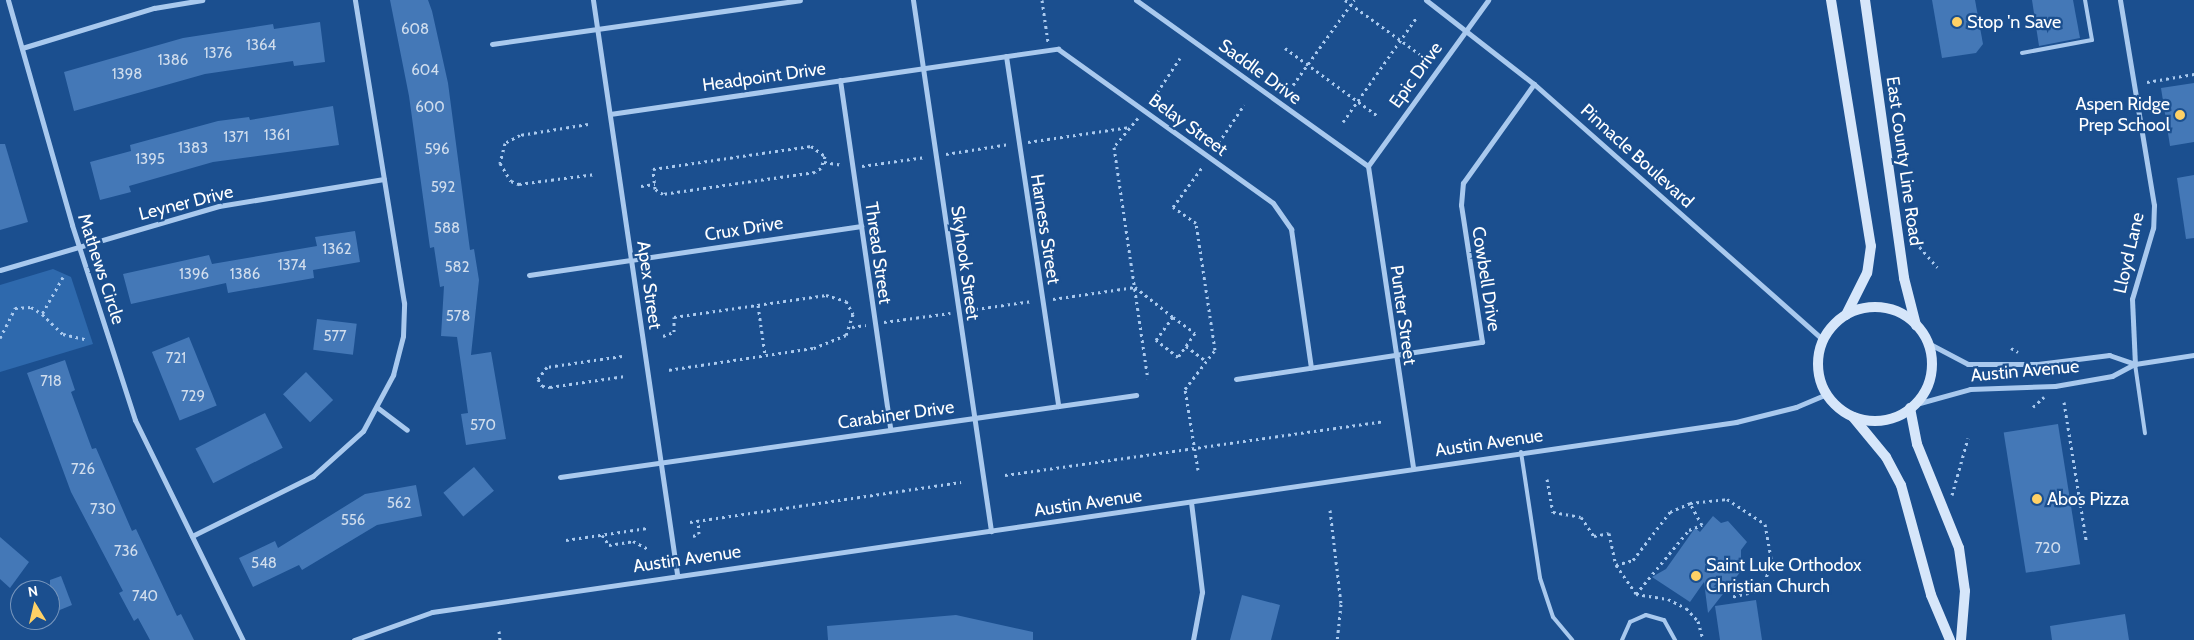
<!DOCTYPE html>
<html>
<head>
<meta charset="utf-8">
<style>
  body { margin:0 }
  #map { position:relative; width:2194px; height:640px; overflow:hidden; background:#1b4f8f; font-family:Cabin,sans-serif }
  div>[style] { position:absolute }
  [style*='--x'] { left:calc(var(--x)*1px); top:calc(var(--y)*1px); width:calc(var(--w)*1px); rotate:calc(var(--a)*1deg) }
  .green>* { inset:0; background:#2e69ad }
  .building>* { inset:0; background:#4478b7; transform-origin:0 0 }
  .path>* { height:3px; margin-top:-1.5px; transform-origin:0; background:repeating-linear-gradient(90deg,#a9c9ee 0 2.5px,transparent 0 6.5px) }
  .service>* { height:4px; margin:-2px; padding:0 2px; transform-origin:2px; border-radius:2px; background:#a9c9ee }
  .minor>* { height:5px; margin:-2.5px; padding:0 2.5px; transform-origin:2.5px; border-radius:2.5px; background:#a9c9ee }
  .secondary>* { height:10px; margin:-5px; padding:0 5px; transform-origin:5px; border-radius:5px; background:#d6e6fa }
  .secondary>.ring { margin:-5px; padding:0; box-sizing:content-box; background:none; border:10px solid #d6e6fa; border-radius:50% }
  .dots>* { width:14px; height:14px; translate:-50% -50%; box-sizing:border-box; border:2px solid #1b4f8f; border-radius:50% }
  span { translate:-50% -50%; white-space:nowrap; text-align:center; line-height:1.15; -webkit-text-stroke:4.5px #1b4f8f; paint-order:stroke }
  .number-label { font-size:15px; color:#d0dded }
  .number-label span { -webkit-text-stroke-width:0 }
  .poi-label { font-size:18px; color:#fff }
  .left { translate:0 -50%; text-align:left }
  .right { translate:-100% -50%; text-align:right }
  .street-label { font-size:18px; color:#fff }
  .north { position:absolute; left:10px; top:580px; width:50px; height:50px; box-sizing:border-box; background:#1b4f8f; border:1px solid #7695bc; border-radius:50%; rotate:351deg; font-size:14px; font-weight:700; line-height:20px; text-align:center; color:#fff }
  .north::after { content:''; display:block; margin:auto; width:18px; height:22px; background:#ffd166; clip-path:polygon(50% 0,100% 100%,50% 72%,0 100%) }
</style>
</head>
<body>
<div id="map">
  <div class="green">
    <div style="clip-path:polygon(53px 269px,71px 277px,93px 344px,0 372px,0 285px)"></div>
  </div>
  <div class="building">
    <div style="clip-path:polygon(390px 0,428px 0,432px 11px,448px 83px,470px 250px,474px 249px,479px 280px,471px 355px,491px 352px,506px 439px,466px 445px,461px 414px,468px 413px,457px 337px,441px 336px,444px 286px,440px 287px,434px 247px,430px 248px,409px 96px)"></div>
    <div style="clip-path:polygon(1932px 0,1975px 0,1983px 44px,1976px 53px,1942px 58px)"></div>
    <div style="clip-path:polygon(2032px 0,2073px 0,2080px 38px,2039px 46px)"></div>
    <div style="clip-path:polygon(320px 22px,325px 62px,294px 66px,293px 61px,205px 74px,74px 111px,64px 72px,183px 38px,273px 24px,274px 29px)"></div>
    <div style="clip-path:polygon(2194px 83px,2194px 142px,2170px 146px,2161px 88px)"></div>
    <div style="clip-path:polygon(333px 106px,339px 145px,213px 162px,129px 186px,131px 192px,100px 200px,90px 162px,131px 151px,130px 145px,218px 121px,249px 117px,250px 120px)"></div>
    <div style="clip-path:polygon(0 144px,5px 144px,28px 222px,0 230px)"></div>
    <div style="clip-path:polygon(2194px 175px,2194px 238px,2186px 239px,2177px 178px)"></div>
    <div style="clip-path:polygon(355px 231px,360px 262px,313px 270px,314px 278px,228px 293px,226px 283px,131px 304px,123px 274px,209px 255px,212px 264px,317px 246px,315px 237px)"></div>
    <div style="left:317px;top:319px;width:40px;height:31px;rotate:7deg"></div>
    <div style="left:189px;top:337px;width:74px;height:40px;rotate:68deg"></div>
    <div style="clip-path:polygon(65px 360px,75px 390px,71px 392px,92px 449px,96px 448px,132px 531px,136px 529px,177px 616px,181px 614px,194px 640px,150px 640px,138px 618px,134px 621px,119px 593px,123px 591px,71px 492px,27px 373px)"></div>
    <div style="left:306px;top:372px;width:39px;height:32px;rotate:46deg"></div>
    <div style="left:265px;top:413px;width:39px;height:78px;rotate:63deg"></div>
    <div style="left:2058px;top:424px;width:142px;height:55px;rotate:81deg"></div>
    <div style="left:474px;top:467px;width:31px;height:40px;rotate:50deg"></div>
    <div style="clip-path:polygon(416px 485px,422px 516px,377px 525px,302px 570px,299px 565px,253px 587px,239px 558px,275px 541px,278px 548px,365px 494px)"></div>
    <div style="clip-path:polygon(1713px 516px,1721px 523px,1728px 521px,1747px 542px,1741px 550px,1741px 571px,1708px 613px,1704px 582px,1690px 602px,1652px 577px,1666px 569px,1695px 528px,1700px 532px)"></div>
    <div style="clip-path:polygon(0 537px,29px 562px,10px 588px,0 579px)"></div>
    <div style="clip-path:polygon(61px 576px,72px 605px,50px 614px,50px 580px)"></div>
    <div style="clip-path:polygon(1242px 595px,1280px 605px,1271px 640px,1230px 640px)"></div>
    <div style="clip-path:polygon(1756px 600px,1762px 640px,1720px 640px,1715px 606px)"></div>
    <div style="clip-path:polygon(2125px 614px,2129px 640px,2052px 640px,2050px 626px)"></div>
    <div style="clip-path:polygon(956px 615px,1033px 632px,1033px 640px,828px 640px,827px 626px)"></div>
  </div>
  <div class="path">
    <div style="--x:1042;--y:0;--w:42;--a:81.9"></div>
    <div style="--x:1345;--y:0;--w:94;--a:35.9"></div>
    <div style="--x:1285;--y:48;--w:115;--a:36.2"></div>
    <div style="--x:2147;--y:82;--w:48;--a:-9.7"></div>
    <div style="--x:1293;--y:85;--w:105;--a:-54.3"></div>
    <div style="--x:1150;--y:103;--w:54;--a:-56.3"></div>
    <div style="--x:1138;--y:118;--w:38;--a:130"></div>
    <div style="--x:1114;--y:147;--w:234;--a:81.7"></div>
    <div style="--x:1343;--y:122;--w:127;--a:-54.9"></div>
    <div style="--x:588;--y:124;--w:69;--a:170.8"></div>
    <div style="--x:520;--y:135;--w:17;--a:152"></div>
    <div style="--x:505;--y:143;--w:21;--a:104"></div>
    <div style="--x:500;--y:163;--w:21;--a:59"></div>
    <div style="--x:511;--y:181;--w:9;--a:21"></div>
    <div style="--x:519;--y:184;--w:77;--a:-7.5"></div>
    <div style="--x:1028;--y:142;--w:103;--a:-8.4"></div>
    <div style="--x:811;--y:146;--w:17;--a:36"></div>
    <div style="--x:825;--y:156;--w:13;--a:108"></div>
    <div style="--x:821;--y:168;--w:7;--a:146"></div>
    <div style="--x:815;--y:172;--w:154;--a:171.8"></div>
    <div style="--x:663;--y:194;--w:9;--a:-148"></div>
    <div style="--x:655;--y:189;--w:20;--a:-96"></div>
    <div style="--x:653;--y:169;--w:160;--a:-8.3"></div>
    <div style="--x:1215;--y:148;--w:52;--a:-56"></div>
    <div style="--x:946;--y:154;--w:64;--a:-9"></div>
    <div style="--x:824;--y:162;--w:19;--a:9"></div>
    <div style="--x:862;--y:166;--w:64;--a:-8.1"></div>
    <div style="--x:641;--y:186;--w:14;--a:-8"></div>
    <div style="--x:1911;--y:237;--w:40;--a:49"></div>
    <div style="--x:63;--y:277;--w:43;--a:119.6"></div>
    <div style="--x:42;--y:314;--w:29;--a:44"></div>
    <div style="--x:63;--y:334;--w:23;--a:13"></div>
    <div style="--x:1053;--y:299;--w:83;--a:-8.3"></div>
    <div style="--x:1135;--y:287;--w:48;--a:38.3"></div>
    <div style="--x:1173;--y:317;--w:27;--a:36"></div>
    <div style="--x:1195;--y:333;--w:29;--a:125"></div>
    <div style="--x:1178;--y:357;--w:28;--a:-142"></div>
    <div style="--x:1156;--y:340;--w:29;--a:-54"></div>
    <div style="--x:758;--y:305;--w:50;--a:82"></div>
    <div style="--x:969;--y:310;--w:64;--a:-8.1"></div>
    <div style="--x:884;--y:322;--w:67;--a:-7.8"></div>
    <div style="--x:852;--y:327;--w:14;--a:-8"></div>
    <div style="--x:663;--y:336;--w:12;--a:-20"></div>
    <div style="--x:674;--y:332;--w:15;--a:-90"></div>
    <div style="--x:674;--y:317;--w:154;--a:-8.2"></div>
    <div style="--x:826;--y:295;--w:21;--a:17"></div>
    <div style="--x:846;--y:301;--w:15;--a:62"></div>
    <div style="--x:853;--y:314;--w:22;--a:108"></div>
    <div style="--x:846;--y:335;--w:35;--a:158"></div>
    <div style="--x:813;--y:348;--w:147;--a:171.4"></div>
    <div style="--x:0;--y:338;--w:34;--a:-63"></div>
    <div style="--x:15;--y:308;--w:16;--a:-4"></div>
    <div style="--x:31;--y:307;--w:13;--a:32"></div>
    <div style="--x:1186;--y:346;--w:25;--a:37"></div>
    <div style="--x:2011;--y:348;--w:8;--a:30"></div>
    <div style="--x:622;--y:356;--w:76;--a:171.7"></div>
    <div style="--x:547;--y:367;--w:15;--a:127"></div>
    <div style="--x:538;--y:379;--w:8;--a:60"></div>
    <div style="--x:542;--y:386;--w:8;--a:7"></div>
    <div style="--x:550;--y:387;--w:76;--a:-8.3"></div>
    <div style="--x:2064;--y:402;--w:140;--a:80.9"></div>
    <div style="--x:2033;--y:407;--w:15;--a:-42"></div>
    <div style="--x:1198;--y:470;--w:82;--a:-99.1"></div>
    <div style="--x:1185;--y:389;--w:49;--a:-52.4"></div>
    <div style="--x:1215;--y:350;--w:128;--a:-98.5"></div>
    <div style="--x:1196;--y:223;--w:28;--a:-145"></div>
    <div style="--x:1173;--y:207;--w:51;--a:-53.8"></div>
    <div style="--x:1005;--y:475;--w:382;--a:-8.1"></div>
    <div style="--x:1547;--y:479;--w:34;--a:80"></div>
    <div style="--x:1553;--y:512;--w:28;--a:10"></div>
    <div style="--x:1581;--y:517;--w:23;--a:56"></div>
    <div style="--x:1594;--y:536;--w:15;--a:-11"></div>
    <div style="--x:1609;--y:533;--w:33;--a:78"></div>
    <div style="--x:1616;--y:565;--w:35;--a:55"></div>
    <div style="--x:1636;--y:594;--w:83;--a:-50.4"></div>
    <div style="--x:1689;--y:530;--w:14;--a:-21"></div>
    <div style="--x:1702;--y:525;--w:25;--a:-119"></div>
    <div style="--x:1952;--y:495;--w:59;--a:-74.3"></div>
    <div style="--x:1330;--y:510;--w:95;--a:83.3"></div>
    <div style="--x:1341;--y:604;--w:36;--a:96"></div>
    <div style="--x:690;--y:522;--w:274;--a:-8.4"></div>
    <div style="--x:602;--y:535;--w:12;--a:55"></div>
    <div style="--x:609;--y:545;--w:24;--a:-9"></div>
    <div style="--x:633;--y:541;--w:19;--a:28"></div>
    <div style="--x:693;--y:536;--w:6;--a:-18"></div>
    <div style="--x:699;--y:534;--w:14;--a:-94"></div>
    <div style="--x:566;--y:540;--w:82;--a:-8.4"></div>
    <div style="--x:1616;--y:565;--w:18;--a:-16"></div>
    <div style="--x:1633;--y:560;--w:61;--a:-52.4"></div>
    <div style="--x:1670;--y:512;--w:22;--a:-24"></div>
    <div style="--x:1690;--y:503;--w:37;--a:-6"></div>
    <div style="--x:1727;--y:499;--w:45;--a:33.3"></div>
    <div style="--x:1765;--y:524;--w:39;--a:80"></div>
    <div style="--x:1772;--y:562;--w:30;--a:111"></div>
    <div style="--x:1761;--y:590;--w:32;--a:167"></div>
    <div style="--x:1636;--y:594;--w:32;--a:9"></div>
    <div style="--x:1668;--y:599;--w:20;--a:27"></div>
    <div style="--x:1686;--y:608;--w:18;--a:47"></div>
    <div style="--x:1698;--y:621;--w:20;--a:75"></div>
    <div style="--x:499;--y:631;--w:9;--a:84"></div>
  </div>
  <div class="service">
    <div style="--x:2022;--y:53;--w:71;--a:-10.5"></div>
    <div style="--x:2092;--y:40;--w:41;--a:-99.9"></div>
    <div style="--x:2135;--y:364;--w:70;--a:81.8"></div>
    <div style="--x:1521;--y:452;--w:127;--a:81.4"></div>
    <div style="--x:1540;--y:578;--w:41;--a:71.6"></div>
    <div style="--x:1553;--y:617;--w:30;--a:50"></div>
    <div style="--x:1622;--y:640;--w:20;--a:-66"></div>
    <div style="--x:1630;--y:622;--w:17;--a:-24"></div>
    <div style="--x:1646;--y:615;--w:19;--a:16"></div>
    <div style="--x:1664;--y:620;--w:23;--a:61"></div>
  </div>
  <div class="minor">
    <div style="--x:8;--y:0;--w:234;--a:74.1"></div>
    <div style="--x:72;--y:225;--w:205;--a:72.1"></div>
    <div style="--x:135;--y:420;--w:245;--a:63.9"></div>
    <div style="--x:593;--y:0;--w:580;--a:81.67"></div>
    <div style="--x:913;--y:0;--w:537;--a:81.64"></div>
    <div style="--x:1136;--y:0;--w:285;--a:35.6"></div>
    <div style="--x:1426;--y:0;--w:137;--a:37.9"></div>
    <div style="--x:1534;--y:84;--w:386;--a:41.5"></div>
    <div style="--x:2120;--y:0;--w:208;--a:80.6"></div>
    <div style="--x:2154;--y:205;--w:23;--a:92"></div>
    <div style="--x:2153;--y:228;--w:74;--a:106.5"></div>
    <div style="--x:2132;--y:299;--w:65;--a:87.4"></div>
    <div style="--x:492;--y:44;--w:311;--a:-8.1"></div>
    <div style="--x:22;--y:48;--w:138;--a:-16.9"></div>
    <div style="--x:154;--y:8;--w:49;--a:-9.5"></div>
    <div style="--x:1006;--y:56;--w:354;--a:81.5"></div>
    <div style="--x:840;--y:80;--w:353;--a:81.8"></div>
    <div style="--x:610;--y:114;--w:453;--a:-8.3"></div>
    <div style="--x:1058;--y:49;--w:264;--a:35.6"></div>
    <div style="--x:1273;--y:203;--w:32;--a:55"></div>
    <div style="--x:1291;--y:229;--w:140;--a:81.8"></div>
    <div style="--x:1368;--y:166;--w:305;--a:81.5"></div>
    <div style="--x:1368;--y:166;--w:205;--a:-54.1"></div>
    <div style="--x:0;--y:270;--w:228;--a:-16.3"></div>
    <div style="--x:219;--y:206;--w:167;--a:-9.3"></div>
    <div style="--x:529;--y:275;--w:336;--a:-8.4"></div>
    <div style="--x:1928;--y:343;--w:45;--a:27.7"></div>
    <div style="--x:1968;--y:364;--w:70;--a:0"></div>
    <div style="--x:2038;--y:364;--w:72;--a:-7.2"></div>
    <div style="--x:2109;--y:355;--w:28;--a:19"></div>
    <div style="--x:1236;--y:379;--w:249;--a:-8.6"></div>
    <div style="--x:1482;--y:342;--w:139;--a:-98.7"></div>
    <div style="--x:1461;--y:205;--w:22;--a:-85"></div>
    <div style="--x:1463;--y:183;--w:122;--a:-54.4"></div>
    <div style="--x:1916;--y:404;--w:56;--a:-15.5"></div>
    <div style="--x:1970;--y:389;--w:85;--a:-2"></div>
    <div style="--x:2055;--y:386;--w:58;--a:-10"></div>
    <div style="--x:2112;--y:376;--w:26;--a:-28"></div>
    <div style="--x:2135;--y:364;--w:60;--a:-8.7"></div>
    <div style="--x:378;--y:408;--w:36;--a:37"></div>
    <div style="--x:560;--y:477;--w:582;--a:-8.1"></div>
    <div style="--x:1191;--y:502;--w:91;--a:83"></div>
    <div style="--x:1202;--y:592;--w:49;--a:100.6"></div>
    <div style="--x:192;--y:536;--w:135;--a:-26.4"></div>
    <div style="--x:313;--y:476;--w:67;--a:-42"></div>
    <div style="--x:363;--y:431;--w:64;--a:-61.8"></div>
    <div style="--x:393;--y:375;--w:40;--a:-75.6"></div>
    <div style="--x:403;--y:336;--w:33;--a:-88"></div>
    <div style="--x:404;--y:303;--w:307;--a:-99.2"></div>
    <div style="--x:354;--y:640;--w:83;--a:-19.7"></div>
    <div style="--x:432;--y:612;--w:1318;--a:-8.29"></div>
    <div style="--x:1736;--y:422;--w:62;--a:-14"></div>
    <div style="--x:1796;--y:407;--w:34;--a:-23"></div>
  </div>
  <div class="secondary">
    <div style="--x:1831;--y:0;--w:249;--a:80.8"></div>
    <div style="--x:1871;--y:246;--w:27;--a:98"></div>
    <div style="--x:1867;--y:273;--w:47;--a:116.6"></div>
    <div style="--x:1865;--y:0;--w:281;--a:82"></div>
    <div style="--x:1904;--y:278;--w:49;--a:75.7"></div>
    <div class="ring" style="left:1818px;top:307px;width:104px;height:104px"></div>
    <div style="--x:1910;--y:408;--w:37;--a:79"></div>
    <div style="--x:1917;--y:444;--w:112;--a:68"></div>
    <div style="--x:1959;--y:548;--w:43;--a:82.1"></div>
    <div style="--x:1965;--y:591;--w:49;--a:94.7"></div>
    <div style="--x:1853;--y:417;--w:52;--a:50.5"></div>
    <div style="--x:1886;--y:457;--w:32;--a:62"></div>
    <div style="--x:1901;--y:485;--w:114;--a:74.7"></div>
    <div style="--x:1931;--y:595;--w:49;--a:67.1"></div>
  </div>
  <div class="dots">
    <div style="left:1957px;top:22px;background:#ffd166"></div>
    <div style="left:2180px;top:115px;background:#ffd166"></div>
    <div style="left:2037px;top:499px;background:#ffd166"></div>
    <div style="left:1696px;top:576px;background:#ffd166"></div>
  </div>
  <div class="number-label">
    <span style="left:415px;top:30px">608</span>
    <span style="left:261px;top:46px">1364</span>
    <span style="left:218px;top:54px">1376</span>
    <span style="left:173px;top:61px">1386</span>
    <span style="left:425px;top:71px">604</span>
    <span style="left:127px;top:75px">1398</span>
    <span style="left:430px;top:108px">600</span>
    <span style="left:277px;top:136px">1361</span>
    <span style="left:236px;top:138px">1371</span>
    <span style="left:193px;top:149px">1383</span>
    <span style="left:437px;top:150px">596</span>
    <span style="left:150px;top:160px">1395</span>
    <span style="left:443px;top:188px">592</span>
    <span style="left:447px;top:229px">588</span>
    <span style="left:337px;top:250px">1362</span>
    <span style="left:292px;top:266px">1374</span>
    <span style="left:457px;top:268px">582</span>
    <span style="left:194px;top:275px">1396</span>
    <span style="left:245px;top:275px">1386</span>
    <span style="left:458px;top:317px">578</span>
    <span style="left:335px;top:337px">577</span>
    <span style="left:176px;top:359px">721</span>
    <span style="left:51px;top:382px">718</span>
    <span style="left:193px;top:397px">729</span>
    <span style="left:483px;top:426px">570</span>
    <span style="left:83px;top:470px">726</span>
    <span style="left:399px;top:504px">562</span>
    <span style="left:103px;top:510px">730</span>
    <span style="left:353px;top:521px">556</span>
    <span style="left:2048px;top:549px">720</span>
    <span style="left:126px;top:552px">736</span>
    <span style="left:264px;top:564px">548</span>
    <span style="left:145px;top:597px">740</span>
  </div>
  <div class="poi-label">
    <span class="left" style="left:1967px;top:22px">Stop 'n Save</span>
    <span class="right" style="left:2170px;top:115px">Aspen Ridge<br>Prep School</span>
    <span class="left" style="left:2047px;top:499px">Abos Pizza</span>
    <span class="left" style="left:1706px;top:576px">Saint Luke Orthodox<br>Christian Church</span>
  </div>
  <div class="street-label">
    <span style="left:1260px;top:72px;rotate:36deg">Saddle Drive</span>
    <span style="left:1416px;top:75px;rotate:-54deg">Epic Drive</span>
    <span style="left:764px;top:77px;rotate:-8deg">Headpoint Drive</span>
    <span style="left:1188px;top:125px;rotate:36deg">Belay Street</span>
    <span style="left:1637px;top:156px;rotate:42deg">Pinnacle Boulevard</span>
    <span style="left:1904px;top:161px;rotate:82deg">East County Line Road</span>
    <span style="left:186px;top:203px;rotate:-14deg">Leyner Drive</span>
    <span style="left:744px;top:229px;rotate:-9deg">Crux Drive</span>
    <span style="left:1045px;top:229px;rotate:81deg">Harness Street</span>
    <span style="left:878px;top:253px;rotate:82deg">Thread Street</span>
    <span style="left:2129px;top:253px;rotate:-77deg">Lloyd Lane</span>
    <span style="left:965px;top:263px;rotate:82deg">Skyhook Street</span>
    <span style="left:101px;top:269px;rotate:72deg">Mathews Circle</span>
    <span style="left:1486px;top:279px;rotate:81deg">Cowbell Drive</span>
    <span style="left:649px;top:285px;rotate:82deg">Apex Street</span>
    <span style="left:1403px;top:315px;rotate:82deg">Punter Street</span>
    <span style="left:2025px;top:371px;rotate:-5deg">Austin Avenue</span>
    <span style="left:896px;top:415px;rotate:-8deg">Carabiner Drive</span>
    <span style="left:1489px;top:443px;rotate:-8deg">Austin Avenue</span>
    <span style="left:1088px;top:503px;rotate:-8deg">Austin Avenue</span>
    <span style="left:687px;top:559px;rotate:-8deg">Austin Avenue</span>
  </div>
  <div class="north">N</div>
</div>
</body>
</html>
